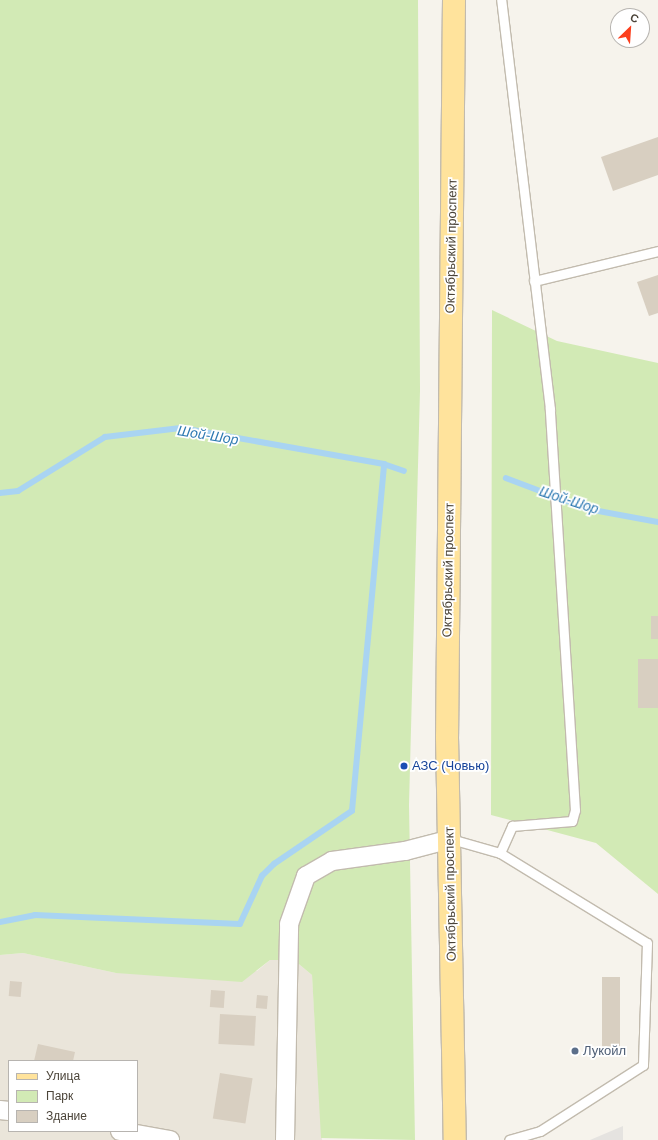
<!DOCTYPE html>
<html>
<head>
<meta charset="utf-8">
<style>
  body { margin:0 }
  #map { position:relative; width:658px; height:1140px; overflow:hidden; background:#f6f3ec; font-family:Helvetica,sans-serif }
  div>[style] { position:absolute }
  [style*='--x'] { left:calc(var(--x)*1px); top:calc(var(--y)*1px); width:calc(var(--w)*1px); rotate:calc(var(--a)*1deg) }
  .residential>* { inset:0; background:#eae5da }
  .green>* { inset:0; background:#d2eab5 }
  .parking>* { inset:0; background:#e5e3e0 }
  .stream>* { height:5.5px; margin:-2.75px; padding:0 2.75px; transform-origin:2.75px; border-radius:2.75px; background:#a9d4f2 }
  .building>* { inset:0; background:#d8cfc1; transform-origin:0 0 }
  .roads { filter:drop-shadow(1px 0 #c2bbae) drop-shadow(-1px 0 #c2bbae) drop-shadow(0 1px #c2bbae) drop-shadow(0 -1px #c2bbae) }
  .service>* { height:9px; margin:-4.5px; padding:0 4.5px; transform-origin:4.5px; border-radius:4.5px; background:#fff }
  .minor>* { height:18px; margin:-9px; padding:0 9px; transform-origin:9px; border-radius:9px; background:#fff }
  .primary>* { height:22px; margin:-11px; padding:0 11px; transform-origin:11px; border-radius:11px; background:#ffe39c }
  .dots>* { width:11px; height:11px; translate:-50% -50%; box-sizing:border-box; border:2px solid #fff; border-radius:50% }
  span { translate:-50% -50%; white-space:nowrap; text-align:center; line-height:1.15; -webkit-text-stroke:3.5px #fff; paint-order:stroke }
  .street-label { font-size:13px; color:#4b4439 }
  .transit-label { font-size:13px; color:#164399 }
  .left { translate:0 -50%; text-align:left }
  .service-label { font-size:13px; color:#4e5e75 }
  .water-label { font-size:14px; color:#2e7ab2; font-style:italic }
  .legend { position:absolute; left:8px; top:1060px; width:130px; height:72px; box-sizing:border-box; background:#fff; border:1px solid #b7b4b0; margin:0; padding:5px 7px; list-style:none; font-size:12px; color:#4b4439 }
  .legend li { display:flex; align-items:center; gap:8px; height:20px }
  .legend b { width:20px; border:1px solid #b7b4b0 }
  .north { position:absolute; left:610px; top:8px; width:40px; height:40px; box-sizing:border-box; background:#fff; border:1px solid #b7b4b0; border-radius:50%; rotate:25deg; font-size:11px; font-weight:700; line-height:16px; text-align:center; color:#4b4439 }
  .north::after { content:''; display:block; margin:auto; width:14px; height:18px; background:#fc3f1d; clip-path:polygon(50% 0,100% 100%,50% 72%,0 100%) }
</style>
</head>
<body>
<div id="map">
  <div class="residential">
    <div style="clip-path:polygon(evenodd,23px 953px,116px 973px,257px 971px,270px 960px,294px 960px,312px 975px,322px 1140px,0 1140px,0 955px,23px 953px,9px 1061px,137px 1061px,137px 1131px,9px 1131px,9px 1061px)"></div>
  </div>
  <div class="green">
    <div style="clip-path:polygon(0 0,418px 0,420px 391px,409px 805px,415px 1140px,321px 1138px,312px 975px,294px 960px,270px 960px,242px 982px,116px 973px,23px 953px,0 955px)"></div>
    <div style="clip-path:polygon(492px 310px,557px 341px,658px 363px,658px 894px,596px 843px,491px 815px)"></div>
  </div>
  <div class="parking">
    <div style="clip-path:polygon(623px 1126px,623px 1140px,590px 1140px)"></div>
  </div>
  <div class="stream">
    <div style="--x:506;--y:478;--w:88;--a:20.7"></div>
    <div style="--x:588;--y:509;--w:71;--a:10.5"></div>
    <div style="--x:0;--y:493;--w:18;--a:-6"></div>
    <div style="--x:18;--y:491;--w:102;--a:-31.8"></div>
    <div style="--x:105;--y:437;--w:78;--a:-6.7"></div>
    <div style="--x:182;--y:428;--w:205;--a:10.1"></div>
    <div style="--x:384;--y:464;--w:21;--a:19"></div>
    <div style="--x:0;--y:922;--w:36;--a:-11"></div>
    <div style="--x:35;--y:915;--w:205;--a:2.5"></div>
    <div style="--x:240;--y:924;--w:53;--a:-65.4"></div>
    <div style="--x:262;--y:876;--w:17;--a:-45"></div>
    <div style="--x:274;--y:864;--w:94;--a:-34.2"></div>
    <div style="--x:352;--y:811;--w:348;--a:-84.7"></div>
  </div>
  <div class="building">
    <div style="clip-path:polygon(658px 137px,658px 175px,613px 191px,601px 157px)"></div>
    <div style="clip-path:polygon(658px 275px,658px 313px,649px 316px,637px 282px)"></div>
    <div style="left:651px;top:616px;width:7px;height:23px"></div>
    <div style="left:638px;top:659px;width:20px;height:49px"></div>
    <div style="left:602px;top:977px;width:18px;height:71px"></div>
    <div style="left:10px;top:981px;width:12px;height:15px;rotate:5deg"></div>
    <div style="left:211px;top:990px;width:14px;height:17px;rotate:4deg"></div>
    <div style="left:257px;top:995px;width:11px;height:13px;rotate:5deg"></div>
    <div style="left:220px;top:1014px;width:36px;height:30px;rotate:3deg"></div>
    <div style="clip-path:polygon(38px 1044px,75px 1052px,73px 1061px,34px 1061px)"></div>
    <div style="left:220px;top:1073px;width:33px;height:46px;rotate:9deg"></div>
  </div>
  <div class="roads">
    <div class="service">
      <div style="--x:534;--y:281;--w:128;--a:-13.6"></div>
      <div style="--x:451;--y:839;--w:51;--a:15.9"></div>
      <div style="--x:500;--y:853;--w:172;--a:31.5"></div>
      <div style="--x:647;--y:943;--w:122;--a:91.9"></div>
      <div style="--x:643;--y:1065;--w:122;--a:147.3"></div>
      <div style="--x:540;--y:1131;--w:32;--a:164"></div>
      <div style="--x:500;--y:853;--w:30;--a:-66"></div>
      <div style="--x:512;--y:826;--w:60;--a:-4.8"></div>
      <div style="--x:572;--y:821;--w:11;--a:-75"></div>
      <div style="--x:575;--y:810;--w:402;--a:-93.6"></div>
      <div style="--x:550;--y:409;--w:412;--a:-96.8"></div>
    </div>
    <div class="minor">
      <div style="--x:0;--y:1110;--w:9;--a:6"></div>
      <div style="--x:120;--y:1131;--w:51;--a:10.2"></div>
      <div style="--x:285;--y:1140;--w:216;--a:-88.9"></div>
      <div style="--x:289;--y:924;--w:51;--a:-70.5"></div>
      <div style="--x:306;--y:876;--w:30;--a:-30"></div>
      <div style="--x:332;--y:861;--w:74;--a:-7.8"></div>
      <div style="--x:405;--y:851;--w:48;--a:-14.6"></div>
    </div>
    <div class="primary">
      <div style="--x:454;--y:0;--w:737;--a:90.54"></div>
      <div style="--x:447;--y:737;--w:403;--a:88.9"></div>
    </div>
  </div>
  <div class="dots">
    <div style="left:404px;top:766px;background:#1a4fb4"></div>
    <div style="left:575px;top:1051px;background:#5c6f8a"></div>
  </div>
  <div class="street-label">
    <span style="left:452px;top:246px;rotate:-89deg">Октябрьский проспект</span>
    <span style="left:449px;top:570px;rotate:-89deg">Октябрьский проспект</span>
    <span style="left:451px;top:894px;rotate:-91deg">Октябрьский проспект</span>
  </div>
  <div class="transit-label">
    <span class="left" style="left:412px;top:766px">АЗС (Човью)</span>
  </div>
  <div class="service-label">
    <span class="left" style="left:583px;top:1051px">Лукойл</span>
  </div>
  <div class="water-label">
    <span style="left:208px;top:435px;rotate:9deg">Шой-Шор</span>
    <span style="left:569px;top:500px;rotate:18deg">Шой-Шор</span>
  </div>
  <ul class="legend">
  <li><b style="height:5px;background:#ffe39c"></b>Улица</li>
  <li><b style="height:11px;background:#d2eab5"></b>Парк</li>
  <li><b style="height:11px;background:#d8cfc1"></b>Здание</li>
  </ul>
  <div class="north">С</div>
</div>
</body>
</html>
